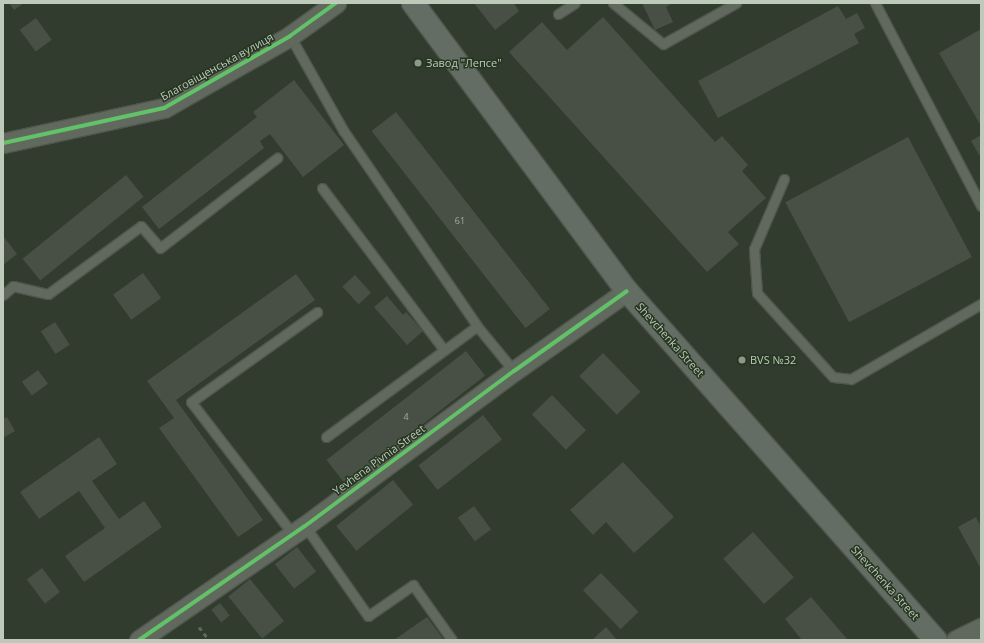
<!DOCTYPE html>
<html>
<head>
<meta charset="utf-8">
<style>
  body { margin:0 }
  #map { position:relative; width:984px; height:643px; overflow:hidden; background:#313b2e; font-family:"Open Sans",sans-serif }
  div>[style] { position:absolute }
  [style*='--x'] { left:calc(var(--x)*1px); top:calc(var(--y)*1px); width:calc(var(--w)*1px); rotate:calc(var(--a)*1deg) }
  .building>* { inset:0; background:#485045; transform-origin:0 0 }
  .roads { filter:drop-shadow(1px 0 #4e564c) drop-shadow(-1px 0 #4e564c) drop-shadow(0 1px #4e564c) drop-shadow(0 -1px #4e564c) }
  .lane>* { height:9px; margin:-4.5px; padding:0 4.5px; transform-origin:4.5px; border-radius:4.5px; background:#61685e }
  .street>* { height:19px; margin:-9.5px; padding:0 9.5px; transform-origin:9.5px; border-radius:9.5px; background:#61685e }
  .secondary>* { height:22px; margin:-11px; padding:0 11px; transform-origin:11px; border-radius:11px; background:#646d63 }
  .rail>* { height:3px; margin-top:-1.5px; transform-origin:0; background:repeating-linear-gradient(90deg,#60675e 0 4px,transparent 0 8px) }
  .cycleway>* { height:4px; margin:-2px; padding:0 2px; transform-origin:2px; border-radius:2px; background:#61c268 }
  .dots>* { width:11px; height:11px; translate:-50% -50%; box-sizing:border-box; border:2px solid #263621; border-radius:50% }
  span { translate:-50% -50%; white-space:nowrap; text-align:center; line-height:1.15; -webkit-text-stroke:3px #263621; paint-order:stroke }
  .number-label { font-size:9px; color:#a0ac9d }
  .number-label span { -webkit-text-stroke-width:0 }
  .poi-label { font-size:11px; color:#bdcaba }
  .left { translate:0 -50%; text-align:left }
  .street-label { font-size:11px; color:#bdcaba }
  .frame { position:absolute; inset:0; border:4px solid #bdcaba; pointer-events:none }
</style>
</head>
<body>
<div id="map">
  <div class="building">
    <div style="clip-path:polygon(9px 3px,24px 3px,14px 10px)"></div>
    <div style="clip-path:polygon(474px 3px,514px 3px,519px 11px,495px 30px)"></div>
    <div style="clip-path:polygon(642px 3px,673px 3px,666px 7px,673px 22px,655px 30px)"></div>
    <div style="clip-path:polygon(838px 6px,846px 19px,857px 13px,865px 28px,854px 34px,859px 43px,718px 118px,698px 81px)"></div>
    <div style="clip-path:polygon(603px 17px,715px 142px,722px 136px,748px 165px,742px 171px,766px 198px,728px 232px,739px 244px,707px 272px,509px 52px,542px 22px,567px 50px)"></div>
    <div style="left:36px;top:18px;width:27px;height:20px;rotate:54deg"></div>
    <div style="clip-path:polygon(981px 29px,981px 126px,939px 53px)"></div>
    <div style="clip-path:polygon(294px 80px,344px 145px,303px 177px,270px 134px,260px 141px,264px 148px,159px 229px,142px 207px,257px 117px,253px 112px)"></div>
    <div style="left:396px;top:112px;width:250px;height:31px;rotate:52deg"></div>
    <div style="clip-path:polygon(981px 135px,981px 158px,971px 141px)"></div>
    <div style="left:908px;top:137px;width:136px;height:139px;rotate:62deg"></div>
    <div style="left:126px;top:175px;width:28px;height:133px;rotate:51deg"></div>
    <div style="clip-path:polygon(3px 236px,17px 254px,3px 265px)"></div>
    <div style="left:143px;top:273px;width:31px;height:37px;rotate:54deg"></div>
    <div style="clip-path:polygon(296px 274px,315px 300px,176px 400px,263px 520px,238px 537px,159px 428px,174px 418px,147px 381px)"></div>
    <div style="left:355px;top:275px;width:24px;height:17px;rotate:48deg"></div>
    <div style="clip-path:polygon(387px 296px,403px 315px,406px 312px,423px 331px,407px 345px,374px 307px)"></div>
    <div style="left:55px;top:322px;width:27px;height:17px;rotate:57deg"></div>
    <div style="left:466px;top:351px;width:31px;height:177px;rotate:52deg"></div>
    <div style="left:603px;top:353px;width:54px;height:33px;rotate:46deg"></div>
    <div style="left:38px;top:370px;width:17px;height:20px;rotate:54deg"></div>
    <div style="left:552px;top:395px;width:49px;height:28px;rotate:46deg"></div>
    <div style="left:483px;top:415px;width:31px;height:82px;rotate:52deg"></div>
    <div style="clip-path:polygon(7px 417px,15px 431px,3px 438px,3px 419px)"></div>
    <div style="clip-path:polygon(99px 437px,117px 464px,92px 481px,119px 519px,144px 501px,162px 527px,84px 582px,65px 556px,105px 528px,79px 491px,39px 519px,20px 492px)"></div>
    <div style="clip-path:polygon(623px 462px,674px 517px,634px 553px,606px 522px,593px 535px,570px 510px)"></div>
    <div style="left:393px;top:480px;width:32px;height:73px;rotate:51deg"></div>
    <div style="left:474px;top:506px;width:29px;height:20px;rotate:54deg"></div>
    <div style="clip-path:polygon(976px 517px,981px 527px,981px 569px,958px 527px)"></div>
    <div style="left:753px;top:532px;width:61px;height:40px;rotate:48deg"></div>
    <div style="left:297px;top:547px;width:31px;height:28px;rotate:52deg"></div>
    <div style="left:42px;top:568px;width:30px;height:19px;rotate:53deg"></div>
    <div style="left:601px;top:573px;width:54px;height:25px;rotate:46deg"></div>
    <div style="left:250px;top:579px;width:54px;height:28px;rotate:51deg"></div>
    <div style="clip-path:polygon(811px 597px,848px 640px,802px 640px,785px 619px)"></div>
    <div style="left:220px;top:603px;width:16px;height:11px;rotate:52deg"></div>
    <div style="clip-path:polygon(427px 617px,444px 640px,394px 640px)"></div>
    <div style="clip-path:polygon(606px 627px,617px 640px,592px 640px)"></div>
  </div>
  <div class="roads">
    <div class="lane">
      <div style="--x:613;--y:3;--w:65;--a:39.4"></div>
      <div style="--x:663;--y:44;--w:84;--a:-29.3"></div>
      <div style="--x:875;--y:3;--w:229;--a:62.4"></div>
      <div style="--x:558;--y:14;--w:20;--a:-33"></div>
      <div style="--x:290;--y:36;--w:108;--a:60.6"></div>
      <div style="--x:343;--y:130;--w:237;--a:55.6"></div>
      <div style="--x:477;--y:326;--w:58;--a:50.6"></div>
      <div style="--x:784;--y:179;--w:76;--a:113.2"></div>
      <div style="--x:754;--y:249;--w:44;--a:86.1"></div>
      <div style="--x:757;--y:293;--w:113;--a:47.9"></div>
      <div style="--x:833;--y:377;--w:18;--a:6"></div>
      <div style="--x:851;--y:379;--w:150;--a:-30"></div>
      <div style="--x:322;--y:188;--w:203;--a:53"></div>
      <div style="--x:3;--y:295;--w:13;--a:-42"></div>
      <div style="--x:13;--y:286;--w:36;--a:13"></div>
      <div style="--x:48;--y:294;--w:115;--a:-36.2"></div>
      <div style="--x:141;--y:226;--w:29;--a:49"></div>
      <div style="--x:160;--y:248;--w:148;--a:-37.6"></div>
      <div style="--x:326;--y:437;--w:187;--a:-36.3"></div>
      <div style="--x:305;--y:526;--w:110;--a:55"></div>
      <div style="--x:368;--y:616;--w:55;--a:-34.6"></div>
      <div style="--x:413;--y:585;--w:67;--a:54.7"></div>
      <div style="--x:292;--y:533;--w:165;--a:-127.6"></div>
      <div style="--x:191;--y:402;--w:155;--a:-35.5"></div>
    </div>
    <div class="street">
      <div style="--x:3;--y:143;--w:165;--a:-12.3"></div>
      <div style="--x:164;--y:108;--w:145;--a:-29.7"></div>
      <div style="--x:290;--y:36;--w:57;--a:-35.7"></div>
      <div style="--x:139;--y:640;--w:201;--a:-34.5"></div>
      <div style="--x:305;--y:526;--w:260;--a:-36.6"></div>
      <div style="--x:514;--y:371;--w:138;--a:-35.3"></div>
      <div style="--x:956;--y:640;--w:28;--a:-26"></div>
    </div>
    <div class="secondary">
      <div style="--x:413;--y:3;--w:359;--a:53.4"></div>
      <div style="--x:627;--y:291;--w:466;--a:48.5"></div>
    </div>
  </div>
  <div class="rail">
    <div style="--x:199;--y:627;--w:16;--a:52"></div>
  </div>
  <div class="cycleway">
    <div style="--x:3;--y:143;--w:165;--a:-12.3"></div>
    <div style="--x:164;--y:108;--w:145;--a:-29.7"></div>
    <div style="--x:290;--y:36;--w:57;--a:-35.7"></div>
    <div style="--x:139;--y:640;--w:201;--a:-34.5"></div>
    <div style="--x:305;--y:526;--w:260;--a:-36.6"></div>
    <div style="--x:514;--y:371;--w:138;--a:-35.3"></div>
  </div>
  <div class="dots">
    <div style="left:418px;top:63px;background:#8c9889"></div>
    <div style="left:742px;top:360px;background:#8c9889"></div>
  </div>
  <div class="number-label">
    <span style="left:460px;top:221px">61</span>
    <span style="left:406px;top:417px">4</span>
  </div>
  <div class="poi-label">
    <span class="left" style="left:426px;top:63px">Завод "Лепсе"</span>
    <span class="left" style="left:750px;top:360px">BVS №32</span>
  </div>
  <div class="street-label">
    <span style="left:217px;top:67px;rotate:-29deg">Благовіщенська вулиця</span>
    <span style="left:670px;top:340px;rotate:48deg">Shevchenka Street</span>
    <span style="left:379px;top:460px;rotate:-36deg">Yevhena Pivnia Street</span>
    <span style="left:885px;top:583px;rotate:48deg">Shevchenka Street</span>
  </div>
  <div class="frame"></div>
</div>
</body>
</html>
